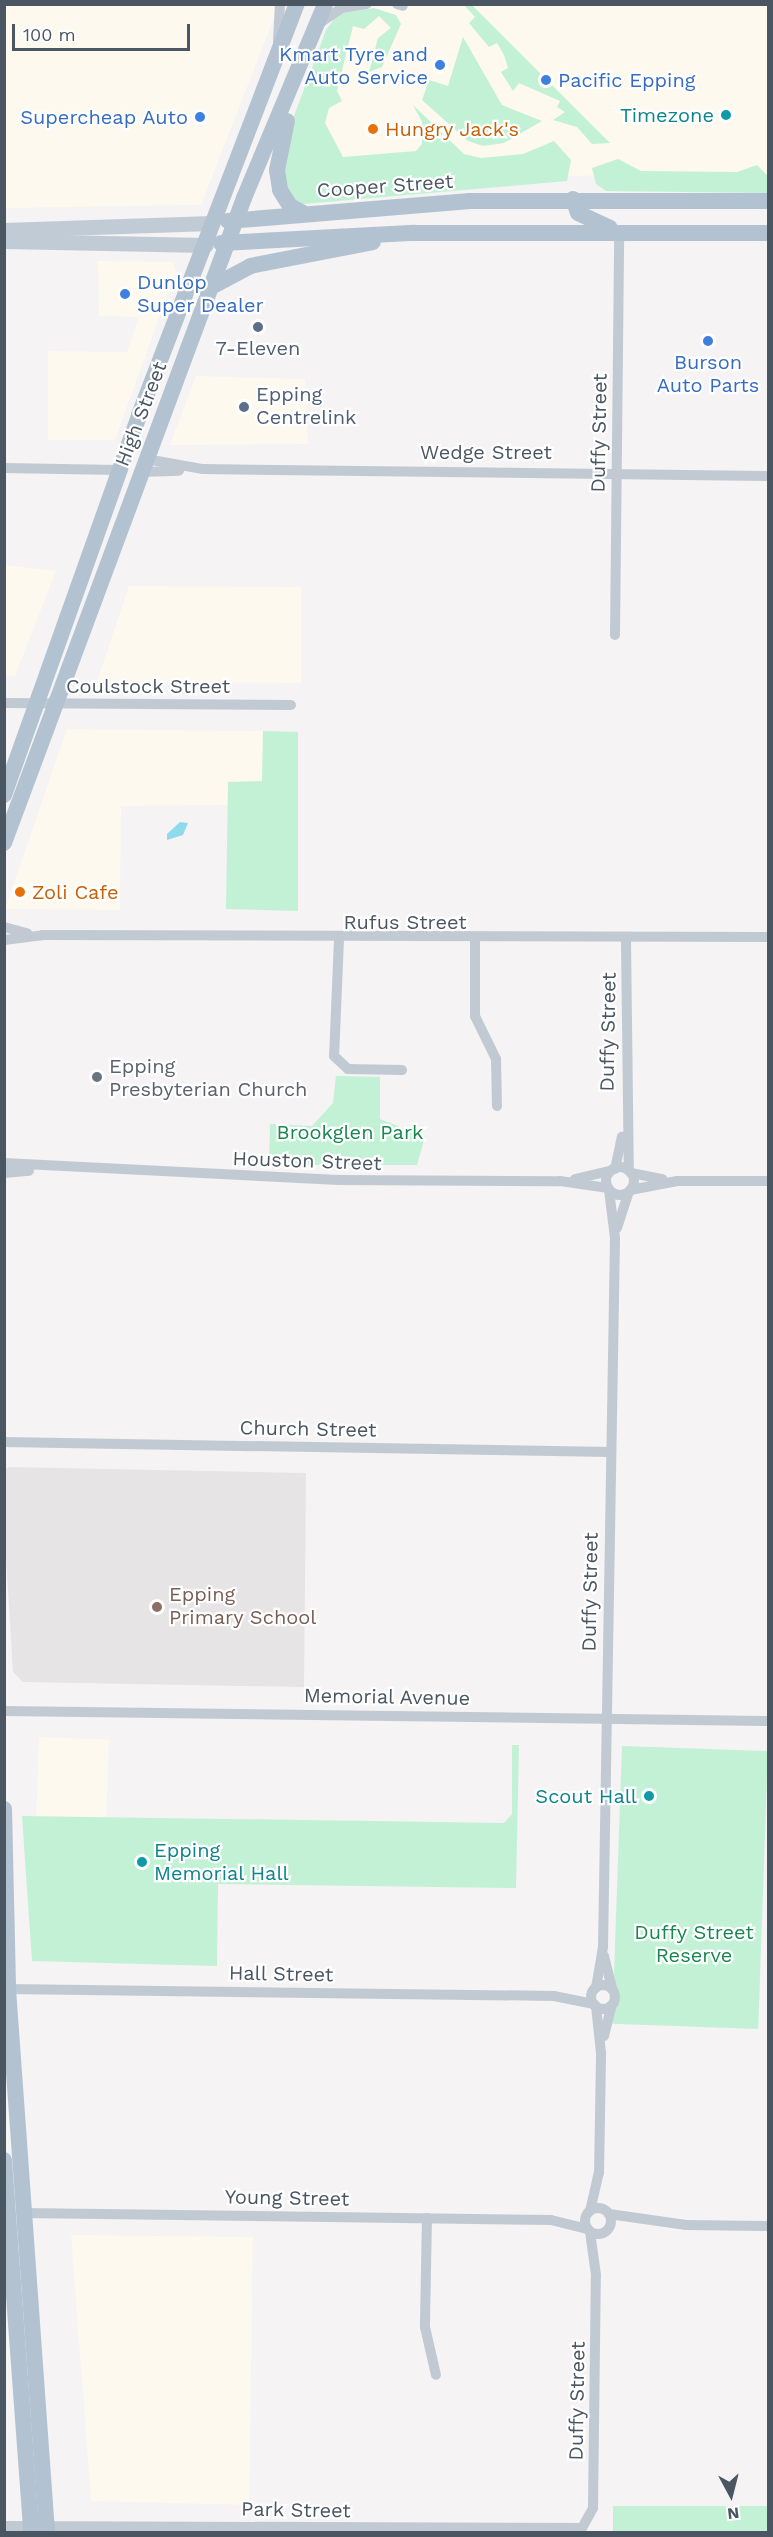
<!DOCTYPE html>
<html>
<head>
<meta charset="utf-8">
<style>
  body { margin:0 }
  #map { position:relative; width:773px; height:2537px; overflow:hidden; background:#f5f3f3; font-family:"Work Sans",sans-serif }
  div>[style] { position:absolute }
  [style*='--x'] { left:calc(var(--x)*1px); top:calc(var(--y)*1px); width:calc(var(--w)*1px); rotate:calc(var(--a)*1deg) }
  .commercial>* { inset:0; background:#fdf9ef; transform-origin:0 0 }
  .education>* { inset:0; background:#e6e4e5 }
  .green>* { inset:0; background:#c3f1d5; transform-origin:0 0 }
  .water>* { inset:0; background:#90daee }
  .minor>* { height:10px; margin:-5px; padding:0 5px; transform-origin:5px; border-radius:5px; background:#c1cad2 }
  .minor>.ring { margin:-5px; padding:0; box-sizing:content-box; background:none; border:10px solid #c1cad2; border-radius:50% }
  .secondary>* { height:15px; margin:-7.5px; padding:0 7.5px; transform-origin:7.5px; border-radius:7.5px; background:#c1cbd6 }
  .primary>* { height:16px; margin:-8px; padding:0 8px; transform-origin:8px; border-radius:8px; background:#b3c2d1 }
  .dots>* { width:16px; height:16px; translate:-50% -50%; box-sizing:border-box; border:3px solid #fff; border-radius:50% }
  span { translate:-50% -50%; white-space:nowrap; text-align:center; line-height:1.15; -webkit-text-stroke:4.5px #fff; paint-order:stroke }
  .shop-label { font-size:20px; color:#366cbe }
  .right { translate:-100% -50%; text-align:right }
  .left { translate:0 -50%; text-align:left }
  .culture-label { font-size:20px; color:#0d838f }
  .food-label { font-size:20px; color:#c56008 }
  .street-label { font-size:20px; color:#4a5661 }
  .service-label { font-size:20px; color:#4e5e75 }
  .worship-label { font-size:20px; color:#5b616d }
  .park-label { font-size:20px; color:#17864f }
  .education-label { font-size:20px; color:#785e54 }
  .frame { position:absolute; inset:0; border:6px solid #4a5661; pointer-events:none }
  .north { position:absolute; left:701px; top:2465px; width:60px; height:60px; -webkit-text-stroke:4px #fff; paint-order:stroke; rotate:173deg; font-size:16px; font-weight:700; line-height:24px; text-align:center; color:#4a5661 }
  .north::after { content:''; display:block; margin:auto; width:21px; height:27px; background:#4a5661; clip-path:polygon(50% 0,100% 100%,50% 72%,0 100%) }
  .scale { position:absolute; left:12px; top:24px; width:178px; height:27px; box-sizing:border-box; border:3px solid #4a5661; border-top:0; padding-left:8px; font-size:18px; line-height:21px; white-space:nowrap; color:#4a5661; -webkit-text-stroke:4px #fff; paint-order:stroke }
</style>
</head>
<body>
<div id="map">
  <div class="commercial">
    <div style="clip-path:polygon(5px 5px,279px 5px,201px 205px,5px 208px)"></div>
    <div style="clip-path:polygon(353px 5px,768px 5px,768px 176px,329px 175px,297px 144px)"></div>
    <div style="clip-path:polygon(98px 261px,173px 262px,176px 271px,115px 440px,48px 440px,48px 351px,127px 352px,139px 317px,99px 316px)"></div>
    <div style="clip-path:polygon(196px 376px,305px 379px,308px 444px,170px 445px)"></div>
    <div style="clip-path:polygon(5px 565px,56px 571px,15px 676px,5px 675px)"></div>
    <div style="clip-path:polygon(129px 586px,301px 587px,301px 683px,97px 681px)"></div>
    <div style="clip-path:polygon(67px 729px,263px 731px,262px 781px,228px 782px,228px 805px,121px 806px,120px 910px,5px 909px)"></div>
    <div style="left:39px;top:1737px;width:70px;height:79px;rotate:2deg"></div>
    <div style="clip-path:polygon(71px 2235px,253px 2237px,249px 2505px,91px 2501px)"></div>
  </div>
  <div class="education">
    <div style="clip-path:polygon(9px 1467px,306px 1473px,304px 1687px,23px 1682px,13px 1672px,5px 1541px,5px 1470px)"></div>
  </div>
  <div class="green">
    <div style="clip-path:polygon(464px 5px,472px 5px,610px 143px,592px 144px,577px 127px,553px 120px,565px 112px,557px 107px,560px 101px,519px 83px,513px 91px,501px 72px,508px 68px,504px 55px,497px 43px,489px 47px,469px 23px,475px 17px)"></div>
    <div style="clip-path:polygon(374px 8px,396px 15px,401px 24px,382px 67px,369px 72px,378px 38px,391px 28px,379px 16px,364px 29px,353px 26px,337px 91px,342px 101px,329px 108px,325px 123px,343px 157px,416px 151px,422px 144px,422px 122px,413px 105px,464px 154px,481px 158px,523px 154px,554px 141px,571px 160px,567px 181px,303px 204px,290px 200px,281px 151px,326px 30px,338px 14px)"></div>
    <div style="clip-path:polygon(463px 37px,502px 105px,542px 121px,504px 143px,483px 146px,468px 141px,422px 100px,429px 80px,448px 86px)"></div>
    <div style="clip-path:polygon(618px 159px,641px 171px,737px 172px,757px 165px,768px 176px,768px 193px,606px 191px,596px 184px,592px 168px)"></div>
    <div style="clip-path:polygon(263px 731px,298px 732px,298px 911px,226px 909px,228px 782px,262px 781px)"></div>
    <div style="clip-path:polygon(336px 1076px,380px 1077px,380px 1119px,425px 1137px,417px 1165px,269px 1165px,270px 1124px,312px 1126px,333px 1103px)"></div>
    <div style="clip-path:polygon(512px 1745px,519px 1745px,516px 1888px,218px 1884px,217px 1966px,32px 1961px,22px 1816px,504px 1823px,512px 1814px)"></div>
    <div style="left:622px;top:1746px;width:146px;height:278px;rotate:2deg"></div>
    <div style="left:768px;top:2506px;width:26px;height:155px;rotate:90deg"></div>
  </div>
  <div class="water">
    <div style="clip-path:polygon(180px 822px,188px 823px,183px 835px,167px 840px,167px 834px)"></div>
  </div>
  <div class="minor">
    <div style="--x:397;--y:4;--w:6;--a:18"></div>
    <div style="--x:321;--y:22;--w:25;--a:-34"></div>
    <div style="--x:342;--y:8;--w:25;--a:-9"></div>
    <div style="--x:278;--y:41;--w:37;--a:-87"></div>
    <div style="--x:146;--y:459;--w:58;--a:10"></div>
    <div style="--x:203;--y:469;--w:565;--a:0.71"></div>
    <div style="--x:4;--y:468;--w:115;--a:1"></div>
    <div style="--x:141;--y:472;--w:38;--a:-2"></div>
    <div style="--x:615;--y:635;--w:404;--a:-89.4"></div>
    <div style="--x:4;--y:703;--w:287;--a:0.4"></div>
    <div style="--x:4;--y:927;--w:24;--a:15"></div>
    <div style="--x:339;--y:939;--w:117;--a:92.4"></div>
    <div style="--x:334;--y:1056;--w:19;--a:43"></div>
    <div style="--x:348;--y:1069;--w:54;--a:1.1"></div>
    <div style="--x:4;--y:940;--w:38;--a:-7"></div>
    <div style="--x:42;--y:935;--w:726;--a:0.16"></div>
    <div style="--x:475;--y:940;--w:76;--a:90"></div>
    <div style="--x:475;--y:1016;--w:48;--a:64"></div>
    <div style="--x:496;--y:1059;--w:47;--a:88.8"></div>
    <div style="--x:626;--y:940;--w:231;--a:89.3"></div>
    <div style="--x:4;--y:1163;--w:335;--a:2.9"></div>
    <div style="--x:339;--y:1180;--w:221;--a:0.3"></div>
    <div style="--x:560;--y:1181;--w:49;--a:8.3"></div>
    <div class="ring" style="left:606px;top:1167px;width:18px;height:18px"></div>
    <div style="--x:615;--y:1169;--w:33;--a:-78"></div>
    <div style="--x:4;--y:1173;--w:25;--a:-5"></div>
    <div style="--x:631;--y:1173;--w:32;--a:11"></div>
    <div style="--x:575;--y:1179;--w:37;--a:-13"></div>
    <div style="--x:630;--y:1190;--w:48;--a:-10.8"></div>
    <div style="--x:677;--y:1181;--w:91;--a:0"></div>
    <div style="--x:617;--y:1228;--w:38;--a:-72"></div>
    <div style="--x:4;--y:1442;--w:607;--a:0.94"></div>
    <div style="--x:4;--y:1711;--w:764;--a:0.75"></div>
    <div style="--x:604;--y:1956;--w:34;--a:76"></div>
    <div class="ring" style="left:591px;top:1985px;width:14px;height:14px"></div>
    <div style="--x:596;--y:1988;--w:42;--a:-80.3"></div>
    <div style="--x:603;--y:1947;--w:709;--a:-89.03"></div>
    <div style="--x:615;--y:1238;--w:48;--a:-97.1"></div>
    <div style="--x:8;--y:1989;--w:546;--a:0.73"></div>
    <div style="--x:554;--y:1996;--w:41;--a:11.3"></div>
    <div style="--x:604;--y:2036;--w:32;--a:-76"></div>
    <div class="ring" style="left:585px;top:2208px;width:16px;height:16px"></div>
    <div style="--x:590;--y:2211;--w:39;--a:-77"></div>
    <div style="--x:599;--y:2173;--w:120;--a:-89"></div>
    <div style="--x:601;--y:2053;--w:47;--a:-96.1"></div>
    <div style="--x:23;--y:2213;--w:528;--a:0.76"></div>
    <div style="--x:551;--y:2220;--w:38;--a:14"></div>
    <div style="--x:609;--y:2214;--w:78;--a:8.1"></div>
    <div style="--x:686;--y:2225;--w:82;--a:0.7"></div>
    <div style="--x:427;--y:2218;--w:109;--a:91.1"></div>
    <div style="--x:425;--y:2327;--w:49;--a:77.1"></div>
    <div style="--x:4;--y:2526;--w:578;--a:0.2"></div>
    <div style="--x:582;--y:2528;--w:23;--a:-61"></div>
    <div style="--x:593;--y:2508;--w:233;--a:-89.3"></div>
    <div style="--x:596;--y:2275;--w:43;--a:-97.9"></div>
  </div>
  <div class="secondary">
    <div style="--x:4;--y:230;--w:208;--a:-1.9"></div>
    <div style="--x:4;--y:241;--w:202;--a:1.1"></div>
  </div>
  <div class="primary">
    <div style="--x:287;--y:121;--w:50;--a:101.5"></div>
    <div style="--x:277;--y:170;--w:20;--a:81"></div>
    <div style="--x:280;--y:190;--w:19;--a:58"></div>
    <div style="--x:290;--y:206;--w:15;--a:28"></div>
    <div style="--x:573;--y:199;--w:15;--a:70"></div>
    <div style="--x:578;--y:213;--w:35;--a:25"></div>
    <div style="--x:228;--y:221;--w:243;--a:-4.7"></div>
    <div style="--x:470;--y:201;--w:298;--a:0"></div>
    <div style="--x:221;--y:243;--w:194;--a:-3"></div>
    <div style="--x:415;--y:233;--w:353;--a:0"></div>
    <div style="--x:215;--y:285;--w:40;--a:-28"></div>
    <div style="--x:250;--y:266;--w:125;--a:-11"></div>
    <div style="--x:4;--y:795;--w:403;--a:-70.4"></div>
    <div style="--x:139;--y:415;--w:440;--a:-69"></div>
    <div style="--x:4;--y:843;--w:688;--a:-69.59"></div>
    <div style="--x:244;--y:198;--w:210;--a:-67.3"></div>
    <div style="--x:4;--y:1809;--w:180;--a:88.7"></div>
    <div style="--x:8;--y:1989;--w:544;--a:85.89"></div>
    <div style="--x:4;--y:2160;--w:373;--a:85.8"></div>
  </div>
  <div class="dots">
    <div style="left:440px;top:65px;background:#3f7fe0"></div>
    <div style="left:546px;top:80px;background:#3f7fe0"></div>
    <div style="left:726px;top:115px;background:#0f9aa8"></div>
    <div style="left:200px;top:117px;background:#3f7fe0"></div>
    <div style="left:373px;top:129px;background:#e8710a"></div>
    <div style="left:125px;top:294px;background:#3f7fe0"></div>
    <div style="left:258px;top:327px;background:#5c6f8a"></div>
    <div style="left:708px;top:341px;background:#3f7fe0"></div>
    <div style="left:244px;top:407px;background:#5c6f8a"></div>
    <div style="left:20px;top:892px;background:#e8710a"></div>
    <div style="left:97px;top:1077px;background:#6b7280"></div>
    <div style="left:157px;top:1607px;background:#8d6e63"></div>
    <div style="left:649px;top:1796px;background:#0f9aa8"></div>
    <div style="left:142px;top:1862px;background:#0f9aa8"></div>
  </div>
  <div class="shop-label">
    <span class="right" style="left:428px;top:66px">Kmart Tyre and<br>Auto Service</span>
    <span class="left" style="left:558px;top:80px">Pacific Epping</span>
    <span class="right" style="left:188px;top:117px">Supercheap Auto</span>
    <span class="left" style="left:137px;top:294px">Dunlop<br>Super Dealer</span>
    <span style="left:708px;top:374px">Burson<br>Auto Parts</span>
  </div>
  <div class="culture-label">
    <span class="right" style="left:714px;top:115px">Timezone</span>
    <span class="right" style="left:637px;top:1796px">Scout Hall</span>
    <span class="left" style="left:154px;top:1862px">Epping<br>Memorial Hall</span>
  </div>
  <div class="food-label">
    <span class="left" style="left:385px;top:129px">Hungry Jack's</span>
    <span class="left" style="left:32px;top:892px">Zoli Cafe</span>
  </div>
  <div class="street-label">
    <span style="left:385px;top:186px;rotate:-4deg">Cooper Street</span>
    <span style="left:141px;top:414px;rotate:-69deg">High Street</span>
    <span style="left:599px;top:433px;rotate:-89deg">Duffy Street</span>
    <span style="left:486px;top:452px">Wedge Street</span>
    <span style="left:148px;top:686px">Coulstock Street</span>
    <span style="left:405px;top:922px">Rufus Street</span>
    <span style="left:608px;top:1032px;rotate:-89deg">Duffy Street</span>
    <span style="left:307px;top:1161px;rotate:2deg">Houston Street</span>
    <span style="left:308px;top:1429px;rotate:1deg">Church Street</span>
    <span style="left:590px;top:1592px;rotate:-89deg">Duffy Street</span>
    <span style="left:387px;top:1697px;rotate:1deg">Memorial Avenue</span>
    <span style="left:281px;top:1974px;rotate:1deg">Hall Street</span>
    <span style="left:287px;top:2198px;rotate:1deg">Young Street</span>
    <span style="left:577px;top:2401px;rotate:-89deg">Duffy Street</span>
    <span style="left:296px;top:2510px;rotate:1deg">Park Street</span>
  </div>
  <div class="service-label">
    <span style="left:258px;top:348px">7-Eleven</span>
    <span class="left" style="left:256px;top:406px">Epping<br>Centrelink</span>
  </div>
  <div class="worship-label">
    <span class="left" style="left:109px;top:1078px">Epping<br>Presbyterian Church</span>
  </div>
  <div class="park-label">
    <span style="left:350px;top:1132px">Brookglen Park</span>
    <span style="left:694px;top:1944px">Duffy Street<br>Reserve</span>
  </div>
  <div class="education-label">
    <span class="left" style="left:169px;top:1606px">Epping<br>Primary School</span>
  </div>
  <div class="frame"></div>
  <div class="north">N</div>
  <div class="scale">100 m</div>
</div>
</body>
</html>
